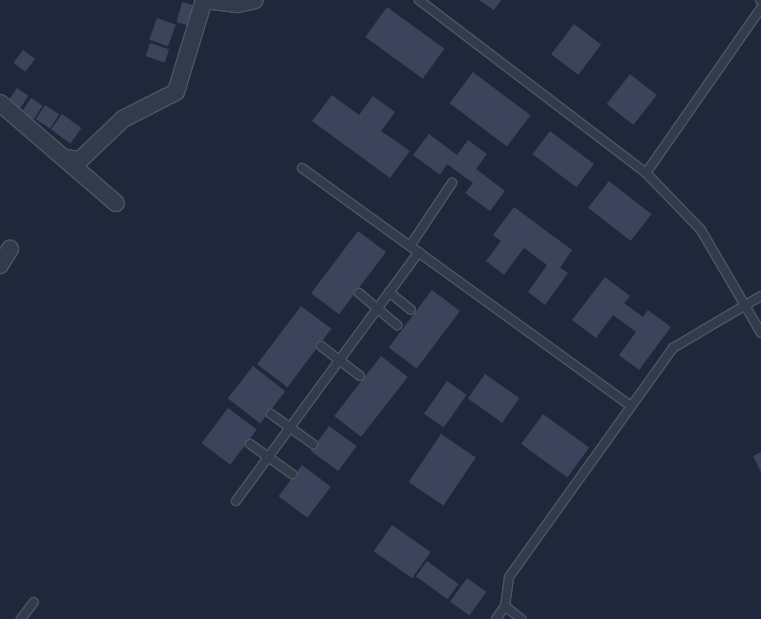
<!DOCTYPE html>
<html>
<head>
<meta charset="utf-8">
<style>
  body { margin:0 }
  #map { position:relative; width:761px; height:619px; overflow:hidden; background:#1f283a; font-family:Helvetica,sans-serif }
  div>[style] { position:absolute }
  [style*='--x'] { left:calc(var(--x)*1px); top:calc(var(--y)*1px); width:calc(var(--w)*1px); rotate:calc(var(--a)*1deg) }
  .building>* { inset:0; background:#3b445a; transform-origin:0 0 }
  .roads { filter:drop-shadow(1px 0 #4d5564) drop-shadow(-1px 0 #4d5564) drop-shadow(0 1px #4d5564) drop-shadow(0 -1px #4d5564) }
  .lane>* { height:8px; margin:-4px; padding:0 4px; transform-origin:4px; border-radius:4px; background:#333a4a }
  .street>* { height:16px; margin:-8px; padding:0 8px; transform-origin:8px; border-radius:8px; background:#333a4a }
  span { translate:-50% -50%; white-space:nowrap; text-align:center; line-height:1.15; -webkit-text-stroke:4px #181f2e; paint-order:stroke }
</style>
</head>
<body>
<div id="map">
  <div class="building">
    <div style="clip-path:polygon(479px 0,501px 0,494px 10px)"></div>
    <div style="left:182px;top:2px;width:20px;height:21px;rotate:15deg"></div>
    <div style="left:387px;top:7px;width:71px;height:37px;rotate:36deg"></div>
    <div style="left:157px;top:18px;width:20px;height:23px;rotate:20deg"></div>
    <div style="left:574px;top:24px;width:34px;height:38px;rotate:37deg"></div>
    <div style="left:150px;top:43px;width:20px;height:14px;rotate:18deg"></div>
    <div style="left:23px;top:50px;width:15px;height:16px;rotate:37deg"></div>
    <div style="left:473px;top:72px;width:72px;height:39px;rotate:37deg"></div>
    <div style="left:630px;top:74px;width:34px;height:38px;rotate:38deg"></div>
    <div style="left:17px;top:88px;width:14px;height:17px;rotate:34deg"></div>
    <div style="clip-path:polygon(332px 95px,359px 115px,373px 96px,395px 112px,381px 131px,410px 151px,390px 178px,312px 121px)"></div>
    <div style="left:31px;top:98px;width:14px;height:17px;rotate:34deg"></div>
    <div style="left:45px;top:105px;width:17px;height:17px;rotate:33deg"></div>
    <div style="left:62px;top:114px;width:24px;height:19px;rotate:36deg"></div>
    <div style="left:550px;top:131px;width:55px;height:29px;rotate:37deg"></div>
    <div style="clip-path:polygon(429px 134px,457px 155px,468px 140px,487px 154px,476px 169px,505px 191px,490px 211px,465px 193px,473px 183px,447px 164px,440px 175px,413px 155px)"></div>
    <div style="left:609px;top:181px;width:54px;height:34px;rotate:38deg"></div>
    <div style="clip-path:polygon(514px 207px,572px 250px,560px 268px,568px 273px,545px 305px,528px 292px,547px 265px,524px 248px,504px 275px,486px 261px,501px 241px,493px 235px)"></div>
    <div style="left:358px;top:231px;width:35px;height:78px;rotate:37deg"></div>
    <div style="clip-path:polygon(605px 277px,630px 296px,624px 303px,643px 317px,648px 310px,671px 327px,639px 370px,619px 355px,636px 332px,613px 315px,596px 338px,572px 320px)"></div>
    <div style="left:432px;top:290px;width:35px;height:72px;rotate:37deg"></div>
    <div style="left:301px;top:306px;width:38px;height:73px;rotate:37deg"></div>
    <div style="left:381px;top:356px;width:34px;height:76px;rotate:38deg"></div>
    <div style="left:253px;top:366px;width:41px;height:41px;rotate:38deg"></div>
    <div style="left:485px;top:374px;width:42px;height:30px;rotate:35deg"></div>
    <div style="left:447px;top:381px;width:24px;height:40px;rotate:35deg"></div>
    <div style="left:228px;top:408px;width:36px;height:44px;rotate:37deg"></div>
    <div style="left:543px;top:414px;width:57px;height:37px;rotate:36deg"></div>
    <div style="left:329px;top:426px;width:34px;height:31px;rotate:36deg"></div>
    <div style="left:441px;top:434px;width:42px;height:58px;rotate:34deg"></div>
    <div style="clip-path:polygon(761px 452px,761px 472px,753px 456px)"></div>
    <div style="left:302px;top:465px;width:36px;height:39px;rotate:37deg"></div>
    <div style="left:392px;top:525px;width:47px;height:32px;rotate:35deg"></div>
    <div style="left:427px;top:561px;width:39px;height:19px;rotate:36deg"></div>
    <div style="left:467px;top:578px;width:24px;height:29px;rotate:36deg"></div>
  </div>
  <div class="roads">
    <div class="lane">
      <div style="--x:419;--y:0;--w:285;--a:37.3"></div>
      <div style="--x:646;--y:173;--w:79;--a:46"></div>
      <div style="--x:701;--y:230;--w:119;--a:59.8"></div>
      <div style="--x:760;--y:0;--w:1;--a:45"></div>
      <div style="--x:302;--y:168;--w:406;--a:35.9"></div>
      <div style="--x:646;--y:173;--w:201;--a:-55.1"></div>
      <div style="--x:410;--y:246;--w:76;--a:-56.3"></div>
      <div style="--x:389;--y:292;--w:28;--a:39"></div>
      <div style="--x:359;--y:293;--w:50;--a:40.1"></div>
      <div style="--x:321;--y:346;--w:49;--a:37.6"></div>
      <div style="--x:271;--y:414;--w:52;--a:35.5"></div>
      <div style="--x:250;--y:444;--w:52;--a:35.5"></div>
      <div style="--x:236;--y:501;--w:309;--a:-53.7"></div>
      <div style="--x:505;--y:606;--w:21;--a:39"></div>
      <div style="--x:21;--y:619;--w:21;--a:-53"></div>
      <div style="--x:496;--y:619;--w:16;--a:-55"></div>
      <div style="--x:505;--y:606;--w:29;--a:-82"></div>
      <div style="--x:509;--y:577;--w:282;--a:-54.4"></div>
      <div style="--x:673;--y:348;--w:102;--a:-30.6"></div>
    </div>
    <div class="street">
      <div style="--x:0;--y:103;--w:153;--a:40.8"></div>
      <div style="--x:65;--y:158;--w:15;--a:8"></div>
      <div style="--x:80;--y:160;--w:59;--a:-43.6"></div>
      <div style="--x:123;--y:119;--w:59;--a:-27"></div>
      <div style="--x:176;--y:92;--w:96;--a:-73.1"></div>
      <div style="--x:204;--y:0;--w:34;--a:7"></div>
      <div style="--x:238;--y:4;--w:17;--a:-13"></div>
      <div style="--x:0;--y:265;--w:19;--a:-58"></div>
    </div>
  </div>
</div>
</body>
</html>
